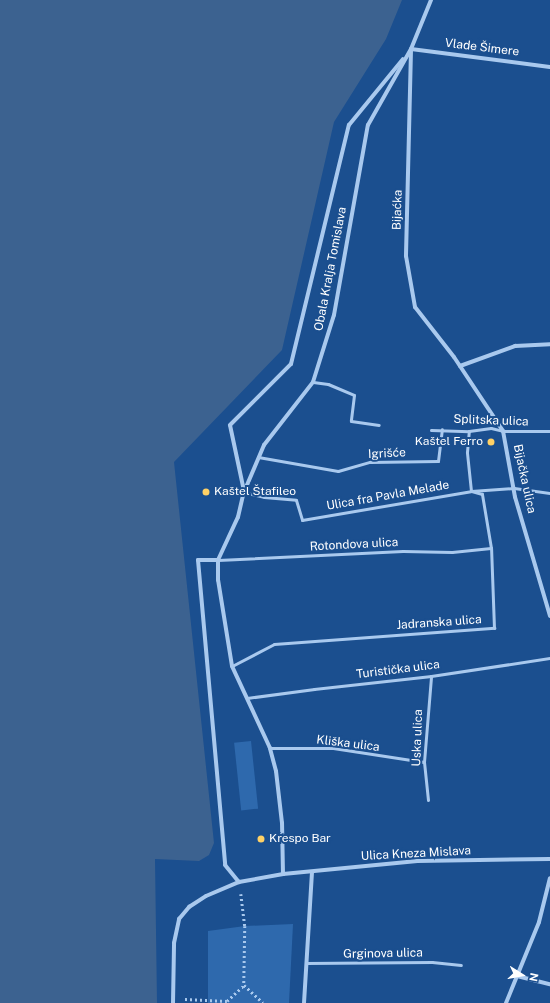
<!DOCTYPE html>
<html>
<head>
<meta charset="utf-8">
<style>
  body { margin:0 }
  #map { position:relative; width:550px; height:1003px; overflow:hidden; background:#1b4f8f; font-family:"Public Sans",sans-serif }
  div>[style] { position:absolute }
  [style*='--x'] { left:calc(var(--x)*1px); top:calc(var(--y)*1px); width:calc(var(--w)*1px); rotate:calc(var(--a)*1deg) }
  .green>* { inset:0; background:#2e69ad; transform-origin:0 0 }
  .water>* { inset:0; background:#3c6290 }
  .path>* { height:2.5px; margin-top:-1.25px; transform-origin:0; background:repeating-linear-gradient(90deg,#a9c9ee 0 2px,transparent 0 5px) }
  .lane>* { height:3px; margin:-1.5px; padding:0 1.5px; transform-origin:1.5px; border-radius:1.5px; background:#a9c9ee }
  .street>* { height:4px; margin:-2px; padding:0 2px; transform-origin:2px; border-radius:2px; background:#a9c9ee }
  .dots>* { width:11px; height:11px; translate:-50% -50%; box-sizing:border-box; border:2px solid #1b4f8f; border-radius:50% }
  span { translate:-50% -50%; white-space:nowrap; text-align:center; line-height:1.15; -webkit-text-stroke:4px #1b4f8f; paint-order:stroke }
  .street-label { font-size:12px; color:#fff }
  .poi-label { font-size:12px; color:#fff }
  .right { translate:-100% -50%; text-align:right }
  .left { translate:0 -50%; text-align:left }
  .north { position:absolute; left:502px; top:955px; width:40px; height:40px; -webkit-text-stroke:3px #1b4f8f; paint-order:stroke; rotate:101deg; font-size:11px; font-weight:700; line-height:16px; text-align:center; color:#fff }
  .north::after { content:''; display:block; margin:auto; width:14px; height:18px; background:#fff; clip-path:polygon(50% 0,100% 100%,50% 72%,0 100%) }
</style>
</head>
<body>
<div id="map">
  <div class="green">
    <div style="left:251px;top:741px;width:68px;height:17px;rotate:84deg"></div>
    <div style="clip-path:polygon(293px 924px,289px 1003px,208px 1003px,208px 931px,245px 926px)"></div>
  </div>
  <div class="water">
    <div style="clip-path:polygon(0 0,402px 0,386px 39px,334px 122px,282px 350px,174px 462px,214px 843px,209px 855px,199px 861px,155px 859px,157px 1003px,0 1003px)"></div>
  </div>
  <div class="path">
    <div style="--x:241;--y:894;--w:32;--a:83"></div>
    <div style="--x:245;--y:926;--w:59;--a:91"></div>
    <div style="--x:185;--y:999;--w:42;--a:2.7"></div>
    <div style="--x:227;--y:1001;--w:23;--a:-43"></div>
    <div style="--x:244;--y:985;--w:26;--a:43"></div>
  </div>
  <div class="lane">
    <div style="--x:313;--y:382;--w:15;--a:8"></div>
    <div style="--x:328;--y:384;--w:28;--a:23"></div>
    <div style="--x:354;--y:395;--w:26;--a:97"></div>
    <div style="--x:351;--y:421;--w:28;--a:8"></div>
    <div style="--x:431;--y:430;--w:38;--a:2"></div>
    <div style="--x:469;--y:431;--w:22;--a:-8"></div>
    <div style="--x:491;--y:428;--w:12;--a:14"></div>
    <div style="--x:503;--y:431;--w:47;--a:0"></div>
    <div style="--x:258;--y:457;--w:81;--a:9.9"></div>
    <div style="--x:338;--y:471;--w:33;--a:-16"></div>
    <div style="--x:370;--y:462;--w:68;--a:-0.8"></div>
    <div style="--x:438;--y:461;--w:32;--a:-83"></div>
    <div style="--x:244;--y:492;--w:21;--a:14"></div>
    <div style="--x:264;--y:497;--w:32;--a:5"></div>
    <div style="--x:296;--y:500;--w:21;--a:73"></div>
    <div style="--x:302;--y:520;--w:171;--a:-9.7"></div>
    <div style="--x:471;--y:491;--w:43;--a:-4"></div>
    <div style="--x:514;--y:488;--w:36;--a:8"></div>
    <div style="--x:218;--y:560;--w:185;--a:-2.8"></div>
    <div style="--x:403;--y:551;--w:49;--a:1.2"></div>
    <div style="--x:452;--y:552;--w:39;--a:-6"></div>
    <div style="--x:232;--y:666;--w:47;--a:-27.6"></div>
    <div style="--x:274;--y:644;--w:221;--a:-4.2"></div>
    <div style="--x:494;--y:628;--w:80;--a:-92.1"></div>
    <div style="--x:491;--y:548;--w:55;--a:-99.5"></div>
    <div style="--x:482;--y:494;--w:11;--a:-165"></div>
    <div style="--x:471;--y:491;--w:39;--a:-96"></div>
    <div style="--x:467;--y:452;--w:21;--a:-85"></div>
    <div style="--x:247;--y:698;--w:68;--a:-7.7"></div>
    <div style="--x:314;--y:689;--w:118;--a:-6.3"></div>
    <div style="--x:431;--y:676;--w:120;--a:-8.6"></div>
    <div style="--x:270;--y:748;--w:63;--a:0"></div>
    <div style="--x:333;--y:748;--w:92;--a:8.7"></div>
    <div style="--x:428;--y:800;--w:38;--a:-96"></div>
    <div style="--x:424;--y:762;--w:86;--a:-85.3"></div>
    <div style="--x:306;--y:963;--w:126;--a:-0.5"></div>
    <div style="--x:432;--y:962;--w:29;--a:6"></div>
  </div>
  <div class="street">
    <div style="--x:411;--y:49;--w:140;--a:7.4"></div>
    <div style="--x:411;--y:50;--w:206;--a:91.4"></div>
    <div style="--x:406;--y:256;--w:52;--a:80"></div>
    <div style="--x:415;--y:307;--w:63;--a:52"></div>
    <div style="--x:454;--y:357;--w:89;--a:56.5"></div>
    <div style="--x:503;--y:431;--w:67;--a:79.7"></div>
    <div style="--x:515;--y:497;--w:124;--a:73.6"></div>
    <div style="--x:460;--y:366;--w:59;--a:-20"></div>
    <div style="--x:515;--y:346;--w:35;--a:-3"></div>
    <div style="--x:244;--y:491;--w:67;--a:-102"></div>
    <div style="--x:230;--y:425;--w:86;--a:-45"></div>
    <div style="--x:291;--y:364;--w:246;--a:-76.4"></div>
    <div style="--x:349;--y:125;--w:85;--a:-50.7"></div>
    <div style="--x:218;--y:560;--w:20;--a:180"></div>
    <div style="--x:198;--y:560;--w:306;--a:84.9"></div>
    <div style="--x:225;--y:865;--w:22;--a:51"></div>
    <div style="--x:283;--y:874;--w:51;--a:-91.1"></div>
    <div style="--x:282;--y:823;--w:52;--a:-96.6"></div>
    <div style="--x:276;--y:771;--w:24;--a:-105"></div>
    <div style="--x:270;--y:748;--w:90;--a:-114.9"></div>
    <div style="--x:232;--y:666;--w:87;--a:-99.2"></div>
    <div style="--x:218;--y:580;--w:20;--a:-90"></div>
    <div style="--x:218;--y:560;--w:47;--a:-65.1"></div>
    <div style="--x:238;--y:517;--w:26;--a:-77"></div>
    <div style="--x:244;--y:492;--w:51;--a:-66.9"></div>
    <div style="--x:264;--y:445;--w:80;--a:-52.1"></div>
    <div style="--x:313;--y:382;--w:70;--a:-72.6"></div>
    <div style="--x:334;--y:315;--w:193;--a:-79.9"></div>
    <div style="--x:368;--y:125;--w:87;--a:-60.5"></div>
    <div style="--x:411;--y:49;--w:53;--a:-67.8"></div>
    <div style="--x:517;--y:976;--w:34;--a:14"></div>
    <div style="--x:173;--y:1003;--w:60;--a:-89"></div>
    <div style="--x:174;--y:943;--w:25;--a:-78"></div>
    <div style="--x:179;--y:919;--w:16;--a:-50"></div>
    <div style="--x:189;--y:907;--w:20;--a:-33"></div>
    <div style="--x:206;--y:896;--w:36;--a:-23"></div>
    <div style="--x:239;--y:882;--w:45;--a:-10.3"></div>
    <div style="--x:283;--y:874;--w:135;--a:-5.5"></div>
    <div style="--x:417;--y:861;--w:133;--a:-0.9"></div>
    <div style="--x:304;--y:1003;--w:131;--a:-86.5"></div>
    <div style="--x:506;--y:1003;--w:87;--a:-67.8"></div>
    <div style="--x:539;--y:922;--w:45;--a:-76"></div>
  </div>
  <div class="dots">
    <div style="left:491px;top:442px;background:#ffd166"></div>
    <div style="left:206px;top:492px;background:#ffd166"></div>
    <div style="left:261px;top:839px;background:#ffd166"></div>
  </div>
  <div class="street-label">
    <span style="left:482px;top:48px;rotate:7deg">Vlade Šimere</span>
    <span style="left:398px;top:210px;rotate:-88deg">Bijaćka</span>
    <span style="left:331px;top:269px;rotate:-79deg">Obala Kralja Tomislava</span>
    <span style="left:491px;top:421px;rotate:2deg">Splitska ulica</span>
    <span style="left:387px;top:454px;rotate:-3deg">Igrišće</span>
    <span style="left:524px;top:479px;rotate:78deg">Bijačka ulica</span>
    <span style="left:388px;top:496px;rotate:-10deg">Ulica fra Pavla Melade</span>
    <span style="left:354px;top:545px;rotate:-3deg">Rotondova ulica</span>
    <span style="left:439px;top:623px;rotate:-4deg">Jadranska ulica</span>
    <span style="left:398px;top:670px;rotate:-7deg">Turistička ulica</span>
    <span style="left:418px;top:738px;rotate:-88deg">Uska ulica</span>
    <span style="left:348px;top:744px;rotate:7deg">Kliška ulica</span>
    <span style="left:416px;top:854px;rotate:-3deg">Ulica Kneza Mislava</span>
    <span style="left:383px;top:954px;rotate:-1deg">Grginova ulica</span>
  </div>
  <div class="poi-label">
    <span class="right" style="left:483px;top:442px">Kaštel Ferro</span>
    <span class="left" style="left:214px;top:492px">Kaštel Štafileo</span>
    <span class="left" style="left:269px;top:839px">Krespo Bar</span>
  </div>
  <div class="north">N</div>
</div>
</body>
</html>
